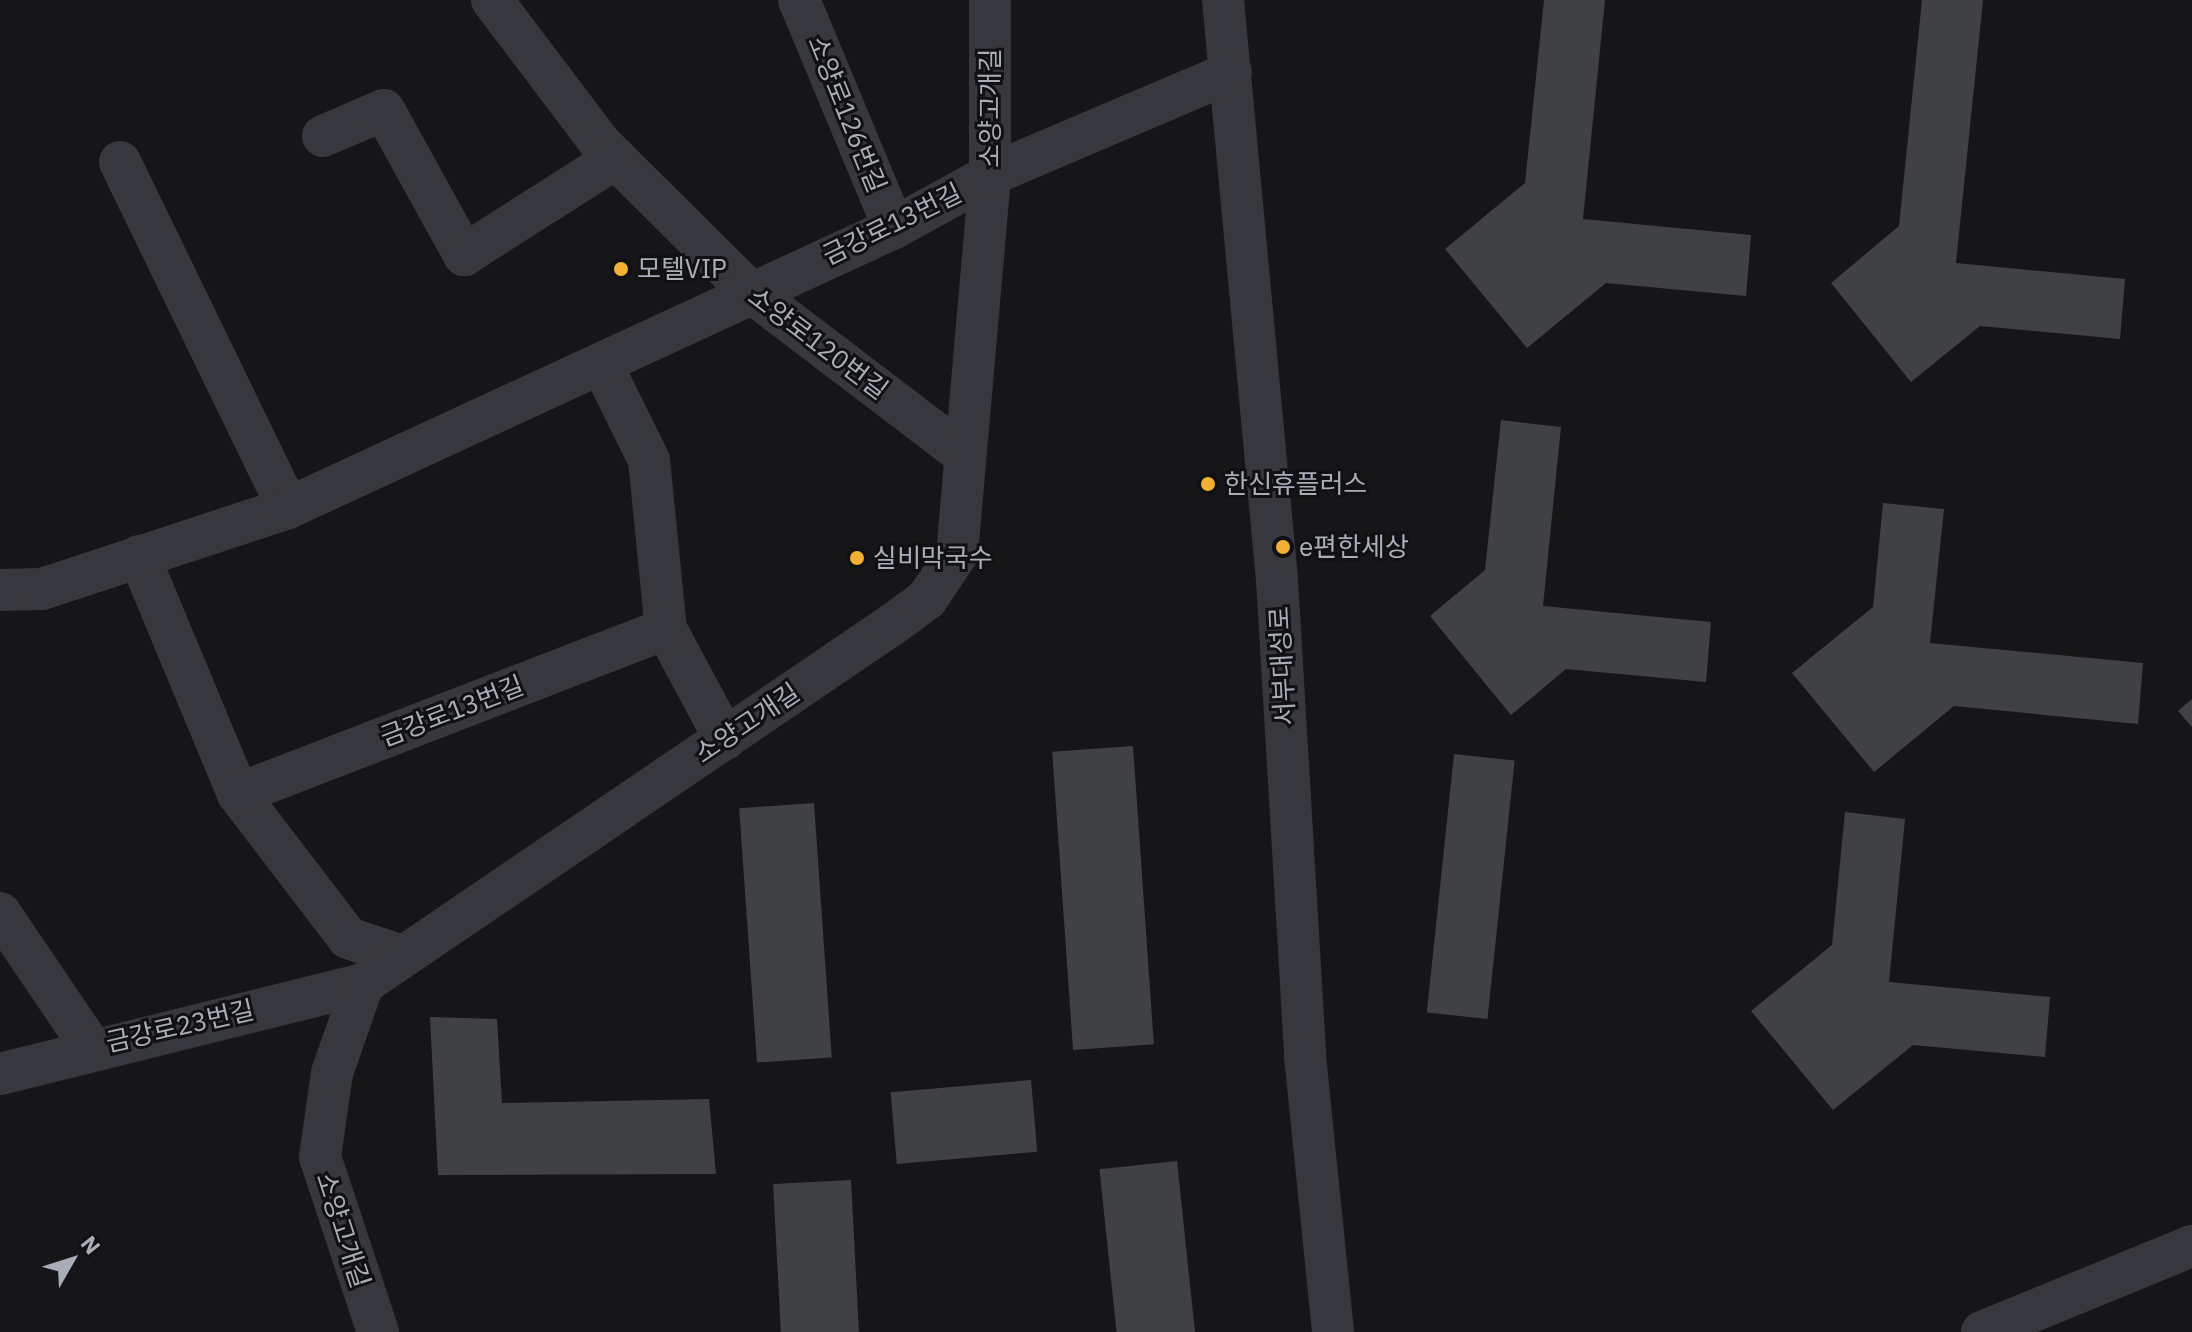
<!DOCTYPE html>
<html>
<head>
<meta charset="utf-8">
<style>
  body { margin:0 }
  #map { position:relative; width:2192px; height:1332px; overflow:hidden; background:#161618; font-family:"IBM Plex Sans","Noto Sans KR",sans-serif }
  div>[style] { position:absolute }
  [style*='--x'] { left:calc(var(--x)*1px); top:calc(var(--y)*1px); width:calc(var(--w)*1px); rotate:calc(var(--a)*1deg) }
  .building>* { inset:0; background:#404145; transform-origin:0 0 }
  .minor>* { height:42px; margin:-21px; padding:0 21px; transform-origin:21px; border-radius:21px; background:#37383d }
  .dots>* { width:22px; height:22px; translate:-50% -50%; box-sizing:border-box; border:4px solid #111113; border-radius:50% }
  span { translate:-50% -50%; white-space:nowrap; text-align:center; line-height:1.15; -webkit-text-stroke:6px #111113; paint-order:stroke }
  .street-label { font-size:26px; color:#a8adb8 }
  .poi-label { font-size:26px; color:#a8adb8 }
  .left { translate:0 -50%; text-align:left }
  .north { position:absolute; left:32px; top:1220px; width:80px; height:80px; -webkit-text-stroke:6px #111113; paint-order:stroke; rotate:51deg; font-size:22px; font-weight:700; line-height:32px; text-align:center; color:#a8adb8 }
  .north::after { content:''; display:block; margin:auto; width:28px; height:36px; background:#a8adb8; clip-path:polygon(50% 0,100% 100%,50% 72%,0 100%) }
</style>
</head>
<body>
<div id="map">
  <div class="building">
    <div style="clip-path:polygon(1544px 0,1605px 0,1583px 219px,1751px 235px,1746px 296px,1606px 283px,1527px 348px,1445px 249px,1525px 183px)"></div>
    <div style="clip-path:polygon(1922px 0,1983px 0,1956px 263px,2125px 279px,2120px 339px,1980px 326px,1911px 382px,1831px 283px,1899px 226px)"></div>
    <div style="clip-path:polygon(1501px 420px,1561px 427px,1543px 606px,1711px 622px,1706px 682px,1566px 669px,1511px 715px,1430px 616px,1485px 570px)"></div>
    <div style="clip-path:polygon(1883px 503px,1944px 509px,1930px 643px,2143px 663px,2138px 724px,1954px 706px,1874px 772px,1792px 673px,1873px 607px)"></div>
    <div style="clip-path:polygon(2192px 699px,2192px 727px,2178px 711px)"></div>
    <div style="left:1133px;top:746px;width:299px;height:81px;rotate:86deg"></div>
    <div style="left:1454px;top:754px;width:61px;height:260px;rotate:6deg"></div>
    <div style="left:814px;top:803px;width:255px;height:75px;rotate:86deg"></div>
    <div style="clip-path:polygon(1845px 812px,1905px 819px,1889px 982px,2050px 997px,2045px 1057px,1913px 1045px,1833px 1110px,1751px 1011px,1832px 945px)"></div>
    <div style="clip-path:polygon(430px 1017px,497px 1019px,502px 1103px,709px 1099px,716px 1174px,438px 1175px)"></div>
    <div style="left:1031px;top:1080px;width:72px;height:141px;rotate:85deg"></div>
    <div style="left:1177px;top:1161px;width:172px;height:78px;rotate:84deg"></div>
    <div style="left:851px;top:1180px;width:152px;height:78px;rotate:87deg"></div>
  </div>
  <div class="minor">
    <div style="--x:492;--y:0;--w:179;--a:52.9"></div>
    <div style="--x:600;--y:143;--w:209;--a:44.8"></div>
    <div style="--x:748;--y:290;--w:268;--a:37.3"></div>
    <div style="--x:799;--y:0;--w:247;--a:67.4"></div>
    <div style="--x:1223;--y:0;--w:583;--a:84.68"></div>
    <div style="--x:1277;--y:580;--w:477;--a:86.6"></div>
    <div style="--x:1305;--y:1056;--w:277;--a:84.2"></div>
    <div style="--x:323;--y:136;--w:66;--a:-23.1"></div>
    <div style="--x:384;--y:110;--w:166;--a:61.1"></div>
    <div style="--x:464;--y:255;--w:180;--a:-32.5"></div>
    <div style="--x:120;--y:162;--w:385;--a:64.1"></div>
    <div style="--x:602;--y:365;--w:106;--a:63.7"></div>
    <div style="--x:649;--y:460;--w:170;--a:84.3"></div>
    <div style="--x:666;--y:629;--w:125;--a:61.8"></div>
    <div style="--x:139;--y:556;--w:258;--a:67.4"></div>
    <div style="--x:238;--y:794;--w:181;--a:52.6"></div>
    <div style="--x:348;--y:938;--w:55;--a:18.1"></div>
    <div style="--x:0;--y:590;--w:42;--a:-1.4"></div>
    <div style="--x:42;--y:589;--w:259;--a:-18.2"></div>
    <div style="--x:288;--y:508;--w:668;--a:-24.8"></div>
    <div style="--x:894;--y:228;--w:110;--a:-28.9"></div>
    <div style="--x:990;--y:175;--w:262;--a:-23.1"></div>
    <div style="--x:238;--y:794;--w:459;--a:-21.1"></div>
    <div style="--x:0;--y:913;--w:161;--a:55.9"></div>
    <div style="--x:0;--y:1074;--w:374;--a:-13.9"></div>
    <div style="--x:378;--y:1332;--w:184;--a:-108.3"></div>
    <div style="--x:320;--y:1157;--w:85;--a:-81.9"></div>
    <div style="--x:332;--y:1073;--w:94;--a:-70.8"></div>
    <div style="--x:363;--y:984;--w:641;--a:-34.19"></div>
    <div style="--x:893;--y:624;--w:42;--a:-36.3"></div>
    <div style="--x:927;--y:599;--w:54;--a:-56.3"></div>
    <div style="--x:957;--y:554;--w:380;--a:-85"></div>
    <div style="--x:990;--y:175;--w:175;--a:-90"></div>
    <div style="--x:1982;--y:1332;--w:227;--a:-22.3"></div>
  </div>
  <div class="dots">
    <div style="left:621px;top:269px;background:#f2b134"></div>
    <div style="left:1208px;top:484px;background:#f2b134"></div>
    <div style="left:1283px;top:547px;background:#f2b134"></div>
    <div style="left:857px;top:558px;background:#f2b134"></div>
  </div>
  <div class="street-label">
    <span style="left:990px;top:108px;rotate:-90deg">소양고개길</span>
    <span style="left:847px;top:114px;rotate:68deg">소양로126번길</span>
    <span style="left:892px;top:224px;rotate:-26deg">금강로13번길</span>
    <span style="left:818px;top:343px;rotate:37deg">소양로120번길</span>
    <span style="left:1282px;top:666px;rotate:-93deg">서부대성로</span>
    <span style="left:452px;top:711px;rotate:-21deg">금강로13번길</span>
    <span style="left:747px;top:723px;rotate:-34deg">소양고개길</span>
    <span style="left:180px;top:1026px;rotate:-13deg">금강로23번길</span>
    <span style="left:343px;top:1230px;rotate:72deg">소양고개길</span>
  </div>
  <div class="poi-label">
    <span class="left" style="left:637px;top:269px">모텔VIP</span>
    <span class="left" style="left:1224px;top:484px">한신휴플러스</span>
    <span class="left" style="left:1299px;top:547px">e편한세상</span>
    <span class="left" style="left:873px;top:558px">실비막국수</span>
  </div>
  <div class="north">N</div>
</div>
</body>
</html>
